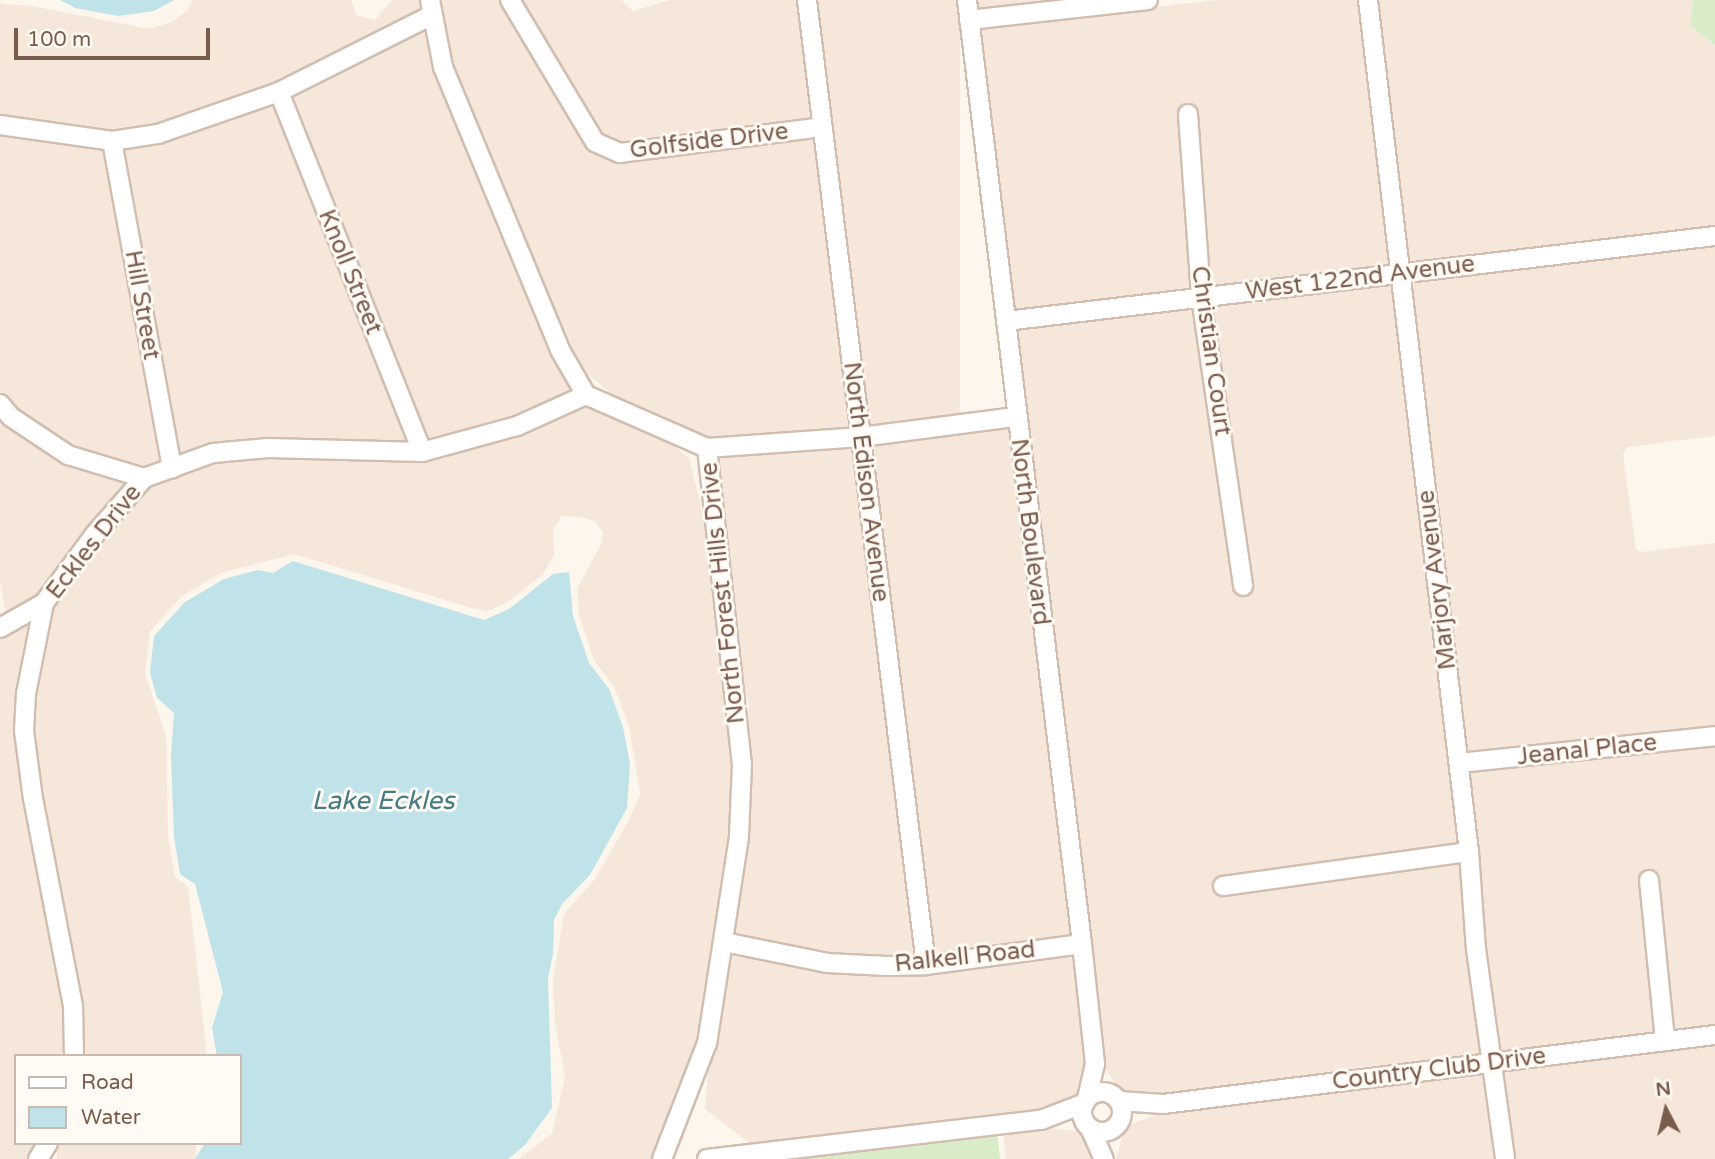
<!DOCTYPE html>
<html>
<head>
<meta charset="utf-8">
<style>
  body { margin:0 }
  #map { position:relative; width:1715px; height:1159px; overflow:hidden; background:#fdf6ec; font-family:"Varela Round",sans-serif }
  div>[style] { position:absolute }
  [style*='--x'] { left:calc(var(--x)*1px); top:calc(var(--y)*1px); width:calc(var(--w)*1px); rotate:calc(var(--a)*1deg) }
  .residential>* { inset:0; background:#f5e8da; transform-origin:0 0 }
  .green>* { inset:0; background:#d8ecc9 }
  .water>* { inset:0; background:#bfe3e8 }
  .roads { filter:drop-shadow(2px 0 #d1beb0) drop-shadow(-2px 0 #d1beb0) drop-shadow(0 2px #d1beb0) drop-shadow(0 -2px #d1beb0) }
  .minor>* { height:18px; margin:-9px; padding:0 9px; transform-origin:9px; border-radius:9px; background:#fff }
  .minor>.ring { margin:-9px; padding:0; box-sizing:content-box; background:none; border:18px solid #fff; border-radius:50% }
  span { translate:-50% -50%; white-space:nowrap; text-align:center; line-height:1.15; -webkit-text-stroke:6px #fffaf3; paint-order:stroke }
  .street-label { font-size:24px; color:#7a5c4d }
  .water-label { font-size:26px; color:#437c86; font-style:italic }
  .legend { position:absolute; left:14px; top:1054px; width:228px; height:91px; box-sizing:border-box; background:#fffaf3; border:2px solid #cabbb1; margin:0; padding:9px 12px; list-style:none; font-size:21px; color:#7a5c4d }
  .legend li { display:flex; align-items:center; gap:14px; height:35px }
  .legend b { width:35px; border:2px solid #cabbb1 }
  .north { position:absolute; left:1631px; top:1075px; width:70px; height:70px; -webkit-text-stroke:5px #fffaf3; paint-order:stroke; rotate:353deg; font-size:19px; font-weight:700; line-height:28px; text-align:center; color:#7a5c4d }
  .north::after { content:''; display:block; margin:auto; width:24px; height:32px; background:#7a5c4d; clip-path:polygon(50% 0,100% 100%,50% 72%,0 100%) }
  .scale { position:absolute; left:14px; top:28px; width:196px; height:32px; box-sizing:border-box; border:4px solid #7a5c4d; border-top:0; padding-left:9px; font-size:21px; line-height:24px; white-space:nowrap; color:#7a5c4d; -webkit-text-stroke:5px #fffaf3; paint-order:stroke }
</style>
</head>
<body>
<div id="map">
  <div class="residential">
    <div style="clip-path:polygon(193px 0,351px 0,356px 15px,375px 20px,392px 0,423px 0,424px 11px,276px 85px,156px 126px,111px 133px,0 117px,0 4px,32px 6px,149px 29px,172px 22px,187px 10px)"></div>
    <div style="clip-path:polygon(437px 0,502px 0,590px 146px,816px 135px,853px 430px,707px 441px,623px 404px,583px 370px,502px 195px,472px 119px,446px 49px)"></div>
    <div style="clip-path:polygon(518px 0,621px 0,633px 11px,670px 0,800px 0,814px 120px,621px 145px,599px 135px)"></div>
    <div style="left:814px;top:0;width:146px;height:431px"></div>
    <div style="clip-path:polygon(973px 0,1079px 0,975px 11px)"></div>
    <div style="clip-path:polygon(1217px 0,1361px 0,1393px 267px,1207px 289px,1195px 107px,1182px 107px,1193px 291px,1011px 313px,977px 27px)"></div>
    <div style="clip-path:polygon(1375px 0,1693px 0,1690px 26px,1715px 45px,1715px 229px,1406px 265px)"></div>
    <div style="clip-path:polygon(427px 26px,576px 392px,515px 418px,426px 443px,288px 96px)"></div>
    <div style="clip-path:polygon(275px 101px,412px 445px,177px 459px,120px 147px,160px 141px)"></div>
    <div style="clip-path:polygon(0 132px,106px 147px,164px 463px,144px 470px,70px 447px,15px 411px,0 393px)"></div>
    <div style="clip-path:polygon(1715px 244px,1715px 436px,1628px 447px,1623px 454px,1636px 550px,1641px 552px,1715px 543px,1715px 729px,1465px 755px,1408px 280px)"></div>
    <div style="clip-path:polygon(1395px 282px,1462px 845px,1216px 880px,1218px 894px,1463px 861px,1485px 1056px,1162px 1096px,1122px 1094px,1101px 1062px,1013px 328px,1195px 306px,1238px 594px,1251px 592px,1208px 304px)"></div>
    <div style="clip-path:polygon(586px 404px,664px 438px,689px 458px,711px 548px,735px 764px,732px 836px,701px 1040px,655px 1159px,518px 1159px,552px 1134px,565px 1076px,555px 1024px,553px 979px,564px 914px,595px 879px,630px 818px,640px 794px,629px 725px,614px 687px,594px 660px,579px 615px,577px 589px,601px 544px,603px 533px,596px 522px,581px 517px,562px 516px,553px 530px,554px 555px,543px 574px,506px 603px,488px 611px,471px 608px,295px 554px,221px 573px,182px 596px,150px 631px,145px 674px,166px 736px,168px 838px,175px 877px,188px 887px,207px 1056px,80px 1056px,31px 730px,33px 696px,50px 608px,100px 540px,146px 487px,214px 461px,269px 456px,419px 462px)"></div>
    <div style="clip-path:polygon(0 415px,131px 482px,39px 597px,6px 616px,0 582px)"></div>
    <div style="left:1010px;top:426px;width:515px;height:143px;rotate:83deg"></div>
    <div style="clip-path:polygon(855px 445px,918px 957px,828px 955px,732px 936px,749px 705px,736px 654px,714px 456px)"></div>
    <div style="clip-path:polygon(34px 617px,19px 693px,66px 1007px,67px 1056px,16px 1056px,16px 1143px,40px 1143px,29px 1159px,0 1159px,0 637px)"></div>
    <div style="clip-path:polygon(1715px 744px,1715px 1028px,1671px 1033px,1655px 872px,1642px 872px,1658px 1035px,1498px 1054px,1483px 948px,1467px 770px)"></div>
    <div style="clip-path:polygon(729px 950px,826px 970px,1076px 953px,1088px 1063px,1081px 1096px,1039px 1112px,755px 1147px,705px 1109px,709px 1058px)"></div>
    <div style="clip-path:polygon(1715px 1043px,1715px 1159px,1512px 1159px,1500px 1069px)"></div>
    <div style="clip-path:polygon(1487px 1071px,1498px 1159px,1116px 1159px,1125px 1126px,1164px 1112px)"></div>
    <div style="clip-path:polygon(1041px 1127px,1084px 1132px,1096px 1159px,1006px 1159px,1003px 1132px)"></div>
    <div style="left:57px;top:1143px;width:139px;height:19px"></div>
  </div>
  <div class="green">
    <div style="clip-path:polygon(1693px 0,1715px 0,1715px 45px,1690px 26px)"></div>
    <div style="clip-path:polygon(997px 1133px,1000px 1159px,798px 1159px,802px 1157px)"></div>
  </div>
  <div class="water">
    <div style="clip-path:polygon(60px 0,174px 0,154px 11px,118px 16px,75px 8px)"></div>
    <div style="clip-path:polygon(293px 561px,484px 620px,509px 609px,553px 574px,569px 572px,573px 616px,589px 663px,609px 689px,623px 727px,630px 764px,627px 808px,590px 875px,562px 904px,554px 920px,553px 954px,548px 978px,552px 1108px,525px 1145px,508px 1159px,195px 1159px,205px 1143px,240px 1143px,240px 1056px,217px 1056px,212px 1028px,223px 992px,195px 884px,180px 874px,174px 837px,171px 756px,174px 713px,157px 698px,150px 673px,154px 636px,185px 602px,224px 579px,258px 570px,273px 573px)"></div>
  </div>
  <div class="roads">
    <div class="minor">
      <div style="--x:430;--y:0;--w:68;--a:79"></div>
      <div style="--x:443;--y:67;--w:306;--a:67.5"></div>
      <div style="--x:560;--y:350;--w:52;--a:60"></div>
      <div style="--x:586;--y:395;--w:132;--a:23.7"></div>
      <div style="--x:707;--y:448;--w:318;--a:83.7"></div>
      <div style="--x:742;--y:764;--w:73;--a:92.4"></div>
      <div style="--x:739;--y:837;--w:208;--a:98.8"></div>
      <div style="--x:707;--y:1043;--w:124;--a:111.2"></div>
      <div style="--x:510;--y:0;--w:165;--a:59.1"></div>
      <div style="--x:595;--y:142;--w:27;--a:24"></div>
      <div style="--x:620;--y:153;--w:204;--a:-7.3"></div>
      <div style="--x:807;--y:0;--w:972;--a:82.97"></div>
      <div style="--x:967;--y:0;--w:951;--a:83.05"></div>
      <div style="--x:1082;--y:944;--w:121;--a:83.8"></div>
      <div style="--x:1095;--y:1064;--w:36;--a:103"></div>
      <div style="--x:1368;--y:0;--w:858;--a:83.24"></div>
      <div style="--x:1469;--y:852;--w:97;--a:85.9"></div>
      <div style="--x:1476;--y:949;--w:212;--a:82.1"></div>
      <div style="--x:969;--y:20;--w:180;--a:-6.4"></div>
      <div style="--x:279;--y:92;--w:387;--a:68.3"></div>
      <div style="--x:1188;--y:114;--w:183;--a:85.9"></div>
      <div style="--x:1201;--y:297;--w:292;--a:81.7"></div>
      <div style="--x:0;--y:125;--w:113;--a:8.1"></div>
      <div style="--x:112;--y:141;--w:47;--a:-8.7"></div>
      <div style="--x:158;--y:134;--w:128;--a:-19.1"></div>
      <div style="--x:279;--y:92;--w:171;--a:-26.7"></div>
      <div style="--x:112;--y:141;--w:333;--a:79.6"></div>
      <div style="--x:1006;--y:321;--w:714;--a:-6.84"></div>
      <div style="--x:0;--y:404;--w:17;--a:50"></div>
      <div style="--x:11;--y:417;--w:69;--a:33.7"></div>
      <div style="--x:68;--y:455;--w:79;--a:16.8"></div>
      <div style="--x:707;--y:448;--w:154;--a:-4.1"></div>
      <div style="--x:861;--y:437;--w:156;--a:-7.4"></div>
      <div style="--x:0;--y:628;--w:51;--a:-29.6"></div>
      <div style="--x:1459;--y:763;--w:257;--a:-6"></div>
      <div style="--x:1649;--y:880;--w:162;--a:84.3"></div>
      <div style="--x:1223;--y:886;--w:248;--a:-7.9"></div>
      <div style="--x:724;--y:942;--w:105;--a:11.5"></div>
      <div style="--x:827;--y:963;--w:60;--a:2.9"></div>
      <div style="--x:887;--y:966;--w:39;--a:-1"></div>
      <div style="--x:926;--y:965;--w:157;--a:-7.7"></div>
      <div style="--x:74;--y:1056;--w:50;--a:-91.1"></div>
      <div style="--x:73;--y:1006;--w:211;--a:-100.9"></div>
      <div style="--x:33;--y:799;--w:69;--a:-97.5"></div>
      <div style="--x:24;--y:731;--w:37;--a:-87"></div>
      <div style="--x:26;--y:694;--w:93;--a:-78.8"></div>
      <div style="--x:44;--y:603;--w:86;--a:-53.5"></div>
      <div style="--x:95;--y:534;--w:74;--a:-48.8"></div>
      <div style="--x:144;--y:478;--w:73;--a:-19.9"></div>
      <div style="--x:213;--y:453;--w:55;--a:-5.2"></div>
      <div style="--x:268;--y:448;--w:154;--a:1.5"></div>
      <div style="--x:422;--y:452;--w:98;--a:-15.3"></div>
      <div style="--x:517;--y:426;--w:76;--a:-24.2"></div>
      <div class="ring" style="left:1082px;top:1092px;width:22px;height:22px"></div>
      <div style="--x:1119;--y:1101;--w:44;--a:3.9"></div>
      <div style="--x:1163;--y:1104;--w:556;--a:-7.13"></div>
      <div style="--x:1090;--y:1128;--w:34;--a:66"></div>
      <div style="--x:38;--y:1159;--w:19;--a:-58"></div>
      <div style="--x:707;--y:1159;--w:336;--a:-6.7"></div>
      <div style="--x:1041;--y:1120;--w:47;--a:-21.1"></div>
    </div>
  </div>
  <div class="street-label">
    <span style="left:709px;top:141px;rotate:-7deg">Golfside Drive</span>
    <span style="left:350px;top:272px;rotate:68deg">Knoll Street</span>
    <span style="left:1360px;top:278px;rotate:-7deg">West 122nd Avenue</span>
    <span style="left:142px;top:305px;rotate:80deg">Hill Street</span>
    <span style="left:1211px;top:351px;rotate:82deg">Christian Court</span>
    <span style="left:866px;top:482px;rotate:83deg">North Edison Avenue</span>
    <span style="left:1030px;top:532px;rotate:83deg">North Boulevard</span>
    <span style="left:94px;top:542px;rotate:-52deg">Eckles Drive</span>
    <span style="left:1437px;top:580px;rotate:-97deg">Marjory Avenue</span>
    <span style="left:723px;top:593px;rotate:-96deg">North Forest Hills Drive</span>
    <span style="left:1587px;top:750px;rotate:-6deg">Jeanal Place</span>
    <span style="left:965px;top:957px;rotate:-6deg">Ralkell Road</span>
    <span style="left:1439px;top:1069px;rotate:-7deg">Country Club Drive</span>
  </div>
  <div class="water-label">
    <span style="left:383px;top:801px">Lake Eckles</span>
  </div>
  <ul class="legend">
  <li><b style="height:9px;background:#fff"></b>Road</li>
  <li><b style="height:19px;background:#bfe3e8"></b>Water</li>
  </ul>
  <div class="north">N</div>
  <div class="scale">100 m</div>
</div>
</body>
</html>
